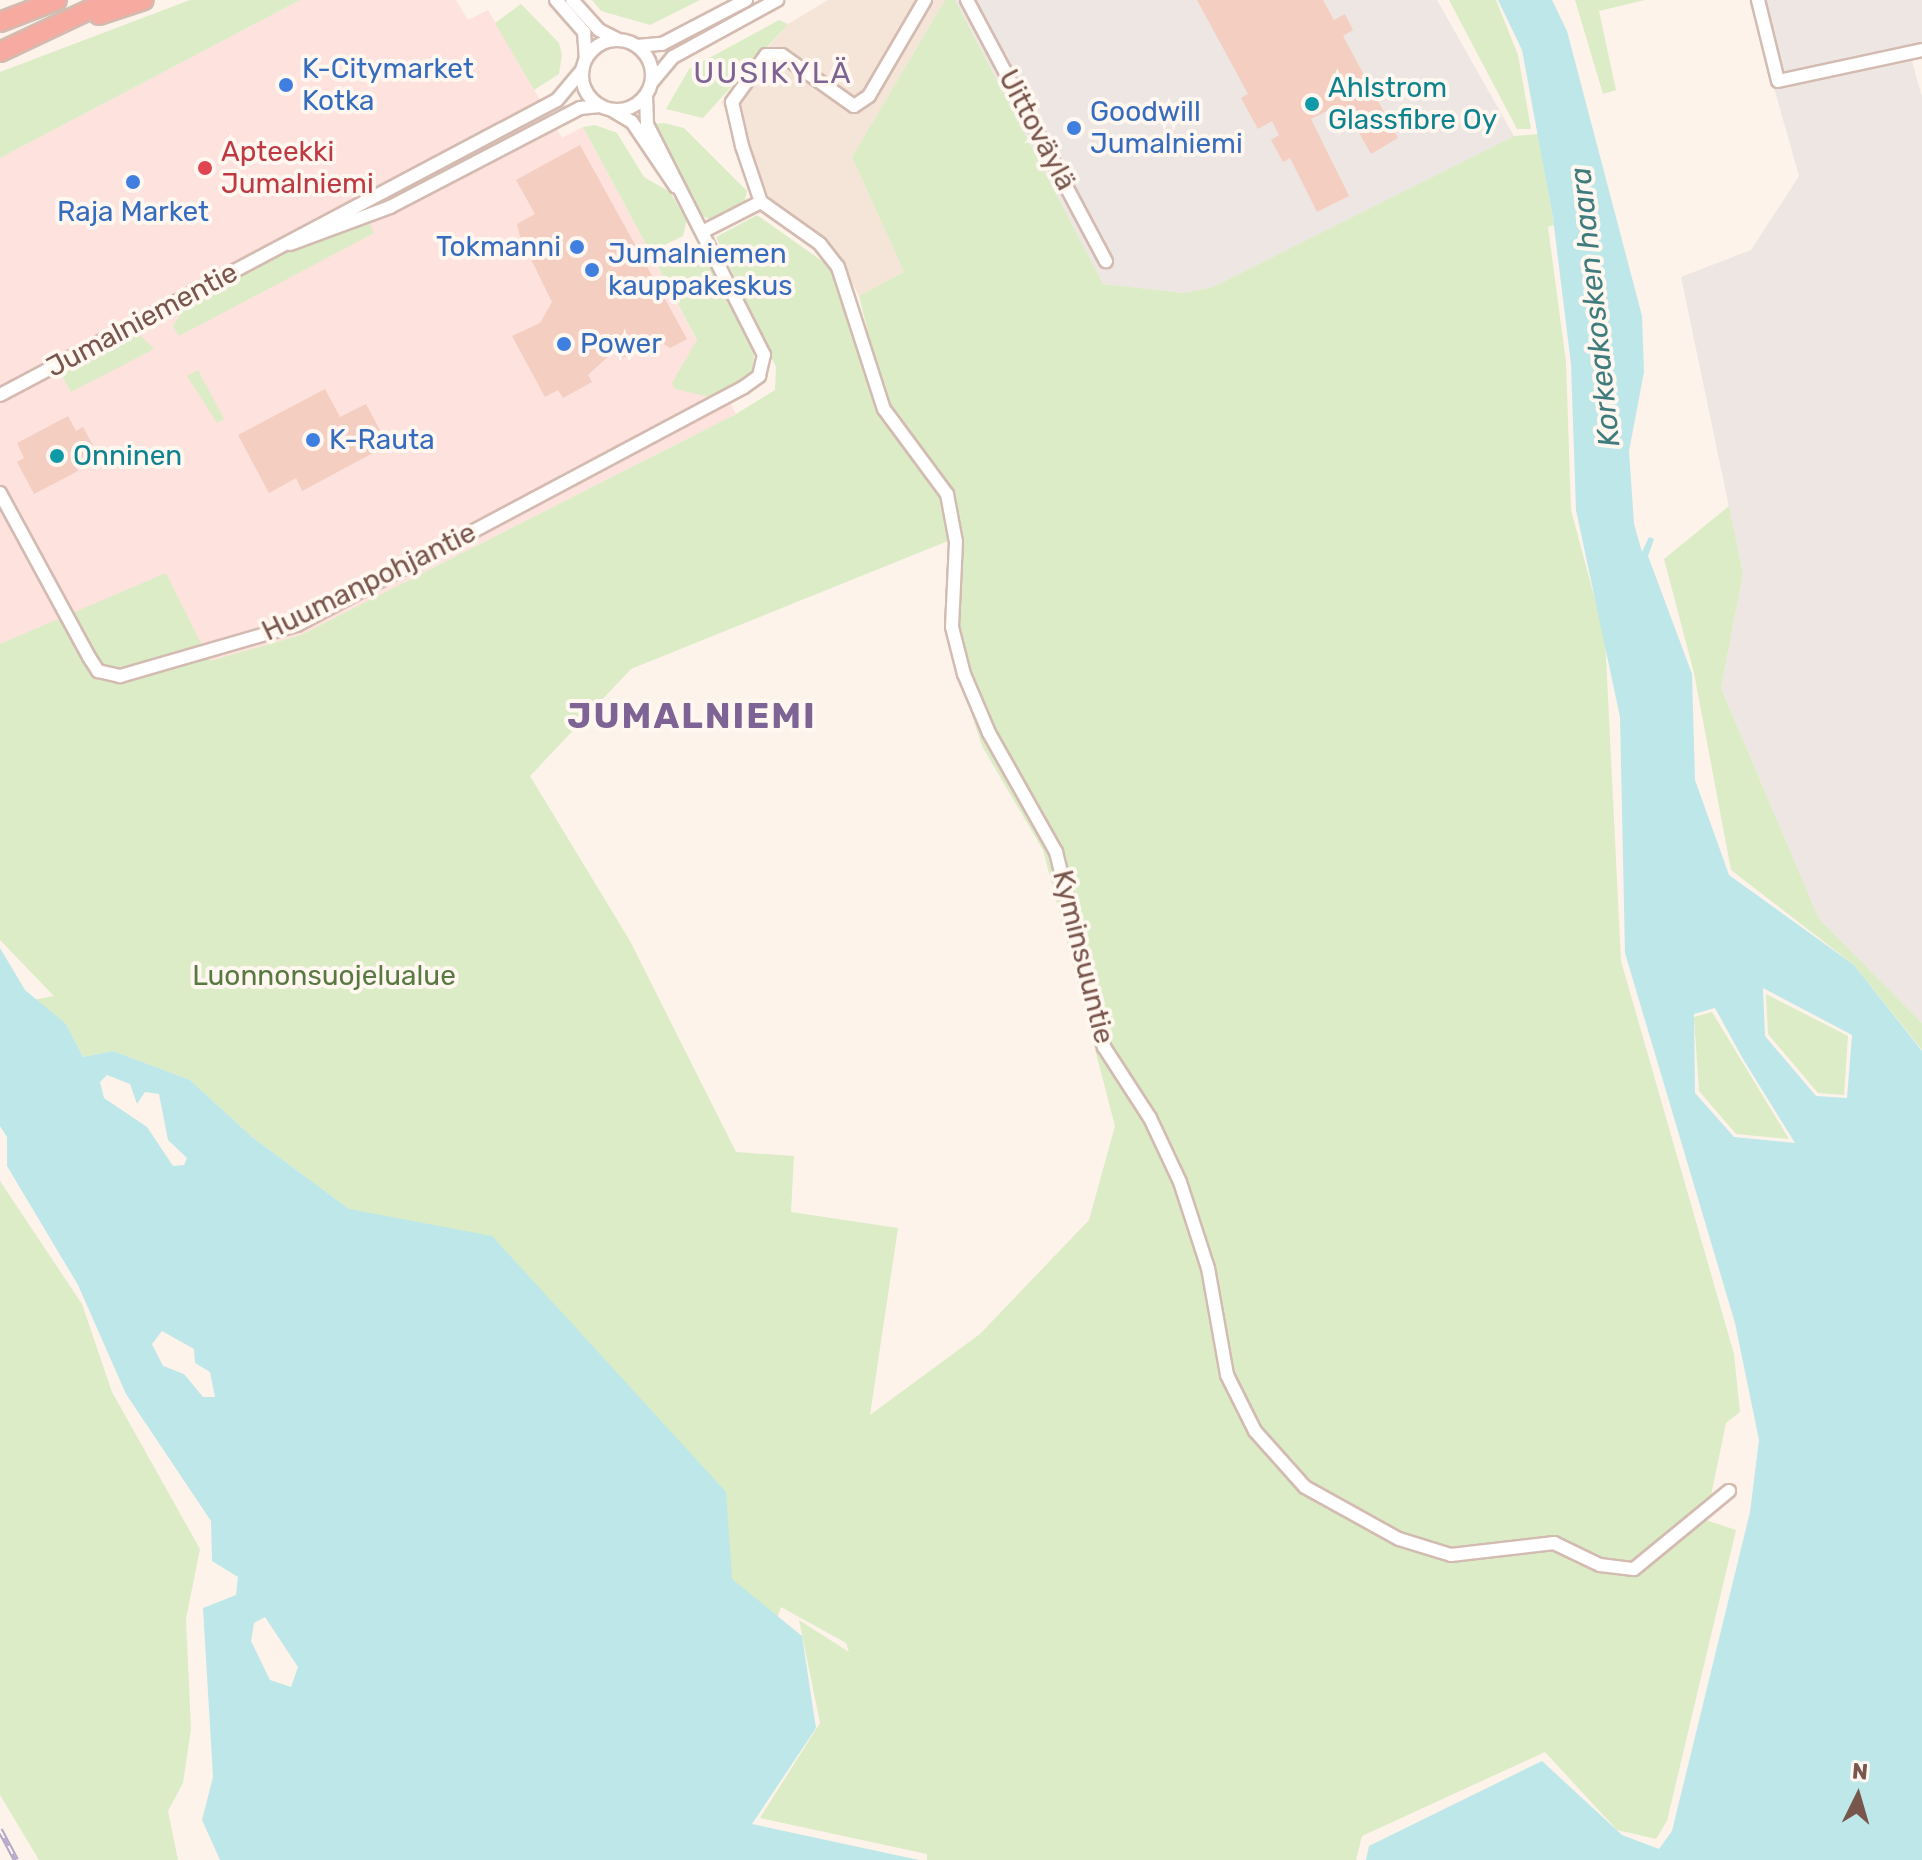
<!DOCTYPE html>
<html>
<head>
<meta charset="utf-8">
<style>
  body { margin:0 }
  #map { position:relative; width:1922px; height:1860px; overflow:hidden; background:#fdf3ea; font-family:Rubik,sans-serif }
  div>[style] { position:absolute }
  [style*='--x'] { left:calc(var(--x)*1px); top:calc(var(--y)*1px); width:calc(var(--w)*1px); rotate:calc(var(--a)*1deg) }
  .residential>* { inset:0; background:#f5e4d8 }
  .commercial>* { inset:0; background:#fde2dd }
  .industrial>* { inset:0; background:#eee6e2 }
  .green>* { inset:0; background:#dbecc7 }
  .water>* { inset:0; background:#bde7e8 }
  .building>* { inset:0; background:#f3cec1 }
  .roads { filter:drop-shadow(2px 0 #d3bbb1) drop-shadow(-2px 0 #d3bbb1) drop-shadow(0 2px #d3bbb1) drop-shadow(0 -2px #d3bbb1) }
  .minor>* { height:12px; margin:-6px; padding:0 6px; transform-origin:6px; border-radius:6px; background:#fff }
  .minor>.ring { margin:-6px; padding:0; box-sizing:content-box; background:none; border:12px solid #fff; border-radius:50% }
  .highway>* { height:18px; margin:-9px; padding:0 9px; transform-origin:9px; border-radius:9px; background:#f7aba0 }
  .rail>* { height:6px; margin-top:-3px; transform-origin:0; background:repeating-linear-gradient(90deg,#fff7f0 0 9px,#b4a6c8 0 18px); box-sizing:border-box; border-block:2px solid #b4a6c8 }
  .dots>* { width:22px; height:22px; translate:-50% -50%; box-sizing:border-box; border:4px solid #fff7f0; border-radius:50% }
  span { translate:-50% -50%; white-space:nowrap; text-align:center; line-height:1.15; -webkit-text-stroke:8px #fff7f0; paint-order:stroke }
  .shop-label { font-size:28px; color:#366cbe }
  .left { translate:0 -50%; text-align:left }
  .right { translate:-100% -50%; text-align:right }
  .culture-label { font-size:28px; color:#0d838f }
  .street-label { font-size:28px; color:#79564c }
  .health-label { font-size:28px; color:#be3a42 }
  .park-label { font-size:28px; color:#587941 }
  .neighbourhood-label { font-size:30px; color:#7d6494; letter-spacing:2px }
  .water-label { font-size:30px; color:#3f7c7e; font-style:italic }
  .district-label { font-size:36px; color:#7d6494; font-weight:700; letter-spacing:2px }
  .north { position:absolute; left:1818px; top:1756px; width:80px; height:80px; -webkit-text-stroke:6px #fff7f0; paint-order:stroke; rotate:5deg; font-size:22px; font-weight:700; line-height:32px; text-align:center; color:#79564c }
  .north::after { content:''; display:block; margin:auto; width:28px; height:36px; background:#79564c; clip-path:polygon(50% 0,100% 100%,50% 72%,0 100%) }
</style>
</head>
<body>
<div id="map">
  <div class="residential">
    <div style="clip-path:polygon(828px 0,945px 0,852px 157px,904px 272px,859px 296px,836px 252px,773px 205px,721px 102px,788px 24px)"></div>
  </div>
  <div class="commercial">
    <div style="clip-path:polygon(300px 0,456px 0,468px 20px,488px 10px,562px 138px,583px 127px,736px 414px,301px 635px,210px 661px,0 644px,0 158px)"></div>
  </div>
  <div class="industrial">
    <div style="clip-path:polygon(955px 0,1437px 0,1514px 136px,1213px 287px,1184px 293px,1103px 284px)"></div>
    <div style="clip-path:polygon(1749px 0,1922px 0,1922px 43px,1908px 47px,1922px 97px,1922px 1023px,1819px 919px,1721px 688px,1743px 574px,1681px 277px,1751px 250px,1799px 176px)"></div>
  </div>
  <div class="green">
    <div style="clip-path:polygon(190px 0,300px 0,0 158px,0 72px)"></div>
    <div style="clip-path:polygon(592px 0,700px 0,650px 25px,601px 11px)"></div>
    <div style="clip-path:polygon(evenodd,945px 0,955px 0,1103px 284px,1184px 293px,1213px 287px,1514px 136px,1538px 134px,1554px 225px,1548px 227px,1566px 362px,1571px 510px,1605px 637px,1621px 961px,1734px 1354px,1740px 1412px,1726px 1423px,1706px 1520px,1736px 1530px,1667px 1821px,1656px 1839px,1617px 1830px,1545px 1752px,1362px 1836px,1356px 1860px,927px 1860px,927px 1854px,760px 1818px,820px 1723px,799px 1620px,849px 1652px,846px 1643px,781px 1607px,777px 1619px,730px 1636px,349px 1209px,252px 1137px,190px 1080px,113px 1051px,83px 1057px,66px 1024px,33px 1000px,54px 996px,0 940px,0 644px,166px 573px,210px 661px,301px 635px,736px 414px,775px 390px,776px 367px,716px 237px,757px 215px,832px 268px,855px 333px,867px 328px,859px 296px,904px 272px,852px 157px,945px 0,948px 541px,945px 633px,982px 746px,1043px 850px,1115px 1126px,1089px 1220px,980px 1334px,870px 1415px,898px 1228px,791px 1212px,794px 1156px,736px 1152px,630px 941px,530px 776px,631px 669px,948px 541px)"></div>
    <div style="clip-path:polygon(1449px 0,1496px 0,1518px 55px,1531px 129px,1517px 129px)"></div>
    <div style="clip-path:polygon(1575px 0,1645px 0,1599px 11px,1616px 90px,1603px 94px)"></div>
    <div style="clip-path:polygon(521px 4px,559px 43px,562px 55px,559px 74px,534px 90px,495px 23px)"></div>
    <div style="clip-path:polygon(779px 20px,788px 24px,703px 118px,666px 109px,689px 69px)"></div>
    <div style="clip-path:polygon(664px 123px,684px 128px,747px 191px,744px 205px,713px 221px,701px 215px,659px 138px,655px 124px)"></div>
    <div style="clip-path:polygon(595px 125px,617px 133px,644px 177px,670px 192px,687px 220px,683px 236px,650px 252px,583px 127px)"></div>
    <div style="clip-path:polygon(370px 224px,374px 233px,179px 336px,173px 326px,187px 303px,287px 251px)"></div>
    <div style="clip-path:polygon(689px 249px,703px 252px,754px 349px,753px 374px,714px 398px,675px 389px,672px 383px,697px 340px,658px 267px)"></div>
    <div style="clip-path:polygon(139px 334px,154px 349px,71px 392px,60px 372px)"></div>
    <div style="clip-path:polygon(198px 370px,224px 419px,217px 423px,187px 376px)"></div>
    <div style="clip-path:polygon(1729px 506px,1743px 574px,1721px 688px,1819px 919px,1922px 1023px,1922px 1050px,1854px 965px,1731px 870px,1694px 673px,1664px 559px)"></div>
    <div style="clip-path:polygon(1766px 994px,1848px 1036px,1844px 1095px,1818px 1093px,1768px 1034px)"></div>
    <div style="clip-path:polygon(1712px 1012px,1789px 1139px,1736px 1134px,1699px 1091px,1694px 1017px)"></div>
    <div style="clip-path:polygon(0 1181px,82px 1304px,112px 1392px,200px 1549px,186px 1619px,191px 1729px,183px 1783px,168px 1811px,178px 1860px,39px 1860px,0 1795px)"></div>
  </div>
  <div class="water">
    <div style="clip-path:polygon(evenodd,1498px 0,1552px 0,1567px 31px,1642px 316px,1644px 372px,1629px 451px,1634px 524px,1642px 552px,1649px 537px,1654px 539px,1648px 556px,1692px 674px,1695px 780px,1729px 875px,1854px 965px,1922px 1051px,1922px 1860px,1366px 1860px,1369px 1846px,1542px 1761px,1622px 1835px,1659px 1849px,1672px 1831px,1750px 1512px,1759px 1440px,1735px 1323px,1625px 953px,1620px 717px,1576px 510px,1571px 364px,1553px 218px,1522px 50px,1498px 0,1763px 988px,1852px 1035px,1847px 1098px,1816px 1096px,1765px 1036px,1763px 988px,1498px 0,1715px 1008px,1743px 1059px,1795px 1143px,1734px 1137px,1695px 1093px,1694px 1014px,1715px 1008px)"></div>
    <div style="clip-path:polygon(evenodd,0 948px,25px 990px,66px 1024px,83px 1057px,113px 1051px,190px 1080px,252px 1137px,349px 1209px,492px 1236px,726px 1492px,732px 1579px,802px 1636px,816px 1728px,752px 1824px,919px 1860px,220px 1860px,202px 1820px,213px 1777px,203px 1608px,236px 1595px,238px 1577px,212px 1561px,211px 1521px,126px 1394px,78px 1285px,7px 1166px,7px 1137px,0 1126px,0 948px,107px 1075px,130px 1084px,137px 1104px,145px 1092px,159px 1094px,168px 1140px,187px 1158px,184px 1165px,173px 1166px,147px 1127px,104px 1098px,100px 1082px,107px 1075px,0 948px,162px 1331px,194px 1349px,195px 1363px,210px 1372px,215px 1397px,203px 1397px,184px 1374px,163px 1366px,152px 1344px,162px 1331px,0 948px,265px 1617px,298px 1667px,291px 1687px,270px 1680px,251px 1641px,254px 1623px,265px 1617px)"></div>
  </div>
  <div class="building">
    <div style="clip-path:polygon(1197px 0,1323px 0,1334px 20px,1345px 14px,1353px 30px,1343px 36px,1398px 138px,1371px 154px,1353px 122px,1341px 129px,1329px 110px,1311px 119px,1349px 196px,1317px 212px,1290px 158px,1283px 162px,1271px 140px,1279px 135px,1272px 121px,1258px 129px,1241px 98px,1248px 94px)"></div>
    <div style="clip-path:polygon(580px 145px,687px 339px,670px 348px,656px 339px,619px 360px,614px 351px,588px 375px,592px 382px,563px 398px,558px 390px,545px 397px,512px 336px,540px 323px,552px 302px,520px 237px,517px 224px,535px 214px,516px 180px)"></div>
    <div style="clip-path:polygon(325px 389px,340px 417px,366px 404px,388px 445px,302px 491px,296px 478px,269px 493px,238px 435px)"></div>
    <div style="clip-path:polygon(68px 416px,76px 431px,83px 427px,97px 453px,75px 465px,78px 471px,34px 494px,17px 462px,24px 458px,17px 443px)"></div>
  </div>
  <div class="roads">
    <div class="minor">
      <div style="--x:556;--y:0;--w:43;--a:48.8"></div>
      <div style="--x:584;--y:32;--w:26;--a:86"></div>
      <div style="--x:572;--y:0;--w:40;--a:48"></div>
      <div style="--x:599;--y:30;--w:20;--a:27"></div>
      <div style="--x:925;--y:0;--w:111;--a:120.3"></div>
      <div style="--x:869;--y:96;--w:18;--a:146"></div>
      <div style="--x:854;--y:106;--w:88;--a:-144.7"></div>
      <div style="--x:782;--y:55;--w:16;--a:180"></div>
      <div style="--x:766;--y:55;--w:58;--a:125.9"></div>
      <div style="--x:732;--y:102;--w:45;--a:77.2"></div>
      <div style="--x:742;--y:146;--w:59;--a:71.3"></div>
      <div style="--x:761;--y:202;--w:72;--a:35.4"></div>
      <div style="--x:820;--y:244;--w:29;--a:52"></div>
      <div style="--x:838;--y:267;--w:149;--a:72.1"></div>
      <div style="--x:884;--y:409;--w:106;--a:53.5"></div>
      <div style="--x:947;--y:494;--w:49;--a:79.4"></div>
      <div style="--x:956;--y:542;--w:85;--a:92.7"></div>
      <div style="--x:952;--y:627;--w:49;--a:75.7"></div>
      <div style="--x:964;--y:674;--w:64;--a:67"></div>
      <div style="--x:989;--y:733;--w:137;--a:60.6"></div>
      <div style="--x:1056;--y:852;--w:201;--a:76.2"></div>
      <div style="--x:1104;--y:1047;--w:85;--a:57.1"></div>
      <div style="--x:1150;--y:1118;--w:71;--a:64.9"></div>
      <div style="--x:1180;--y:1182;--w:90;--a:72"></div>
      <div style="--x:1208;--y:1268;--w:109;--a:79.9"></div>
      <div style="--x:1227;--y:1375;--w:63;--a:63.4"></div>
      <div style="--x:1255;--y:1431;--w:75;--a:48.2"></div>
      <div style="--x:1305;--y:1487;--w:107;--a:29"></div>
      <div style="--x:1399;--y:1539;--w:54;--a:17.1"></div>
      <div style="--x:1451;--y:1555;--w:104;--a:-6.6"></div>
      <div style="--x:1554;--y:1543;--w:51;--a:25.6"></div>
      <div style="--x:1600;--y:1565;--w:34;--a:7"></div>
      <div style="--x:1634;--y:1569;--w:123;--a:-39.4"></div>
      <div style="--x:967;--y:0;--w:296;--a:62"></div>
      <div style="--x:1758;--y:0;--w:83;--a:76.1"></div>
      <div style="--x:1778;--y:81;--w:147;--a:-12.1"></div>
      <div class="ring" style="left:582px;top:40px;width:58px;height:58px"></div>
      <div style="--x:637;--y:46;--w:25;--a:-5"></div>
      <div style="--x:662;--y:44;--w:95;--a:-27.6"></div>
      <div style="--x:652;--y:82;--w:33;--a:-50"></div>
      <div style="--x:673;--y:57;--w:119;--a:-28.7"></div>
      <div style="--x:612;--y:110;--w:23;--a:31"></div>
      <div style="--x:632;--y:122;--w:78;--a:55.9"></div>
      <div style="--x:704;--y:231;--w:64;--a:-27"></div>
      <div style="--x:290;--y:244;--w:107;--a:-20.3"></div>
      <div style="--x:390;--y:207;--w:214;--a:-27.5"></div>
      <div style="--x:580;--y:108;--w:20;--a:-6"></div>
      <div style="--x:0;--y:395;--w:630;--a:-27.91"></div>
      <div style="--x:557;--y:100;--w:39;--a:-50"></div>
      <div style="--x:0;--y:493;--w:187;--a:61.5"></div>
      <div style="--x:89;--y:657;--w:17;--a:57"></div>
      <div style="--x:98;--y:671;--w:23;--a:13"></div>
      <div style="--x:120;--y:676;--w:184;--a:-16.1"></div>
      <div style="--x:297;--y:625;--w:506;--a:-28.03"></div>
      <div style="--x:744;--y:387;--w:19;--a:-36"></div>
      <div style="--x:759;--y:376;--w:22;--a:-77"></div>
      <div style="--x:764;--y:355;--w:259;--a:-116.9"></div>
      <div style="--x:647;--y:124;--w:27;--a:-92"></div>
    </div>
    <div class="highway">
      <div style="--x:99;--y:15;--w:47;--a:-18.4"></div>
      <div style="--x:0;--y:22;--w:61;--a:-21.1"></div>
      <div style="--x:0;--y:52;--w:122;--a:-25.3"></div>
    </div>
  </div>
  <div class="rail">
    <div style="--x:0;--y:1830;--w:34;--a:62"></div>
  </div>
  <div class="dots">
    <div style="left:286px;top:85px;background:#3f7fe0"></div>
    <div style="left:1312px;top:104px;background:#0f9aa8"></div>
    <div style="left:1074px;top:128px;background:#3f7fe0"></div>
    <div style="left:205px;top:168px;background:#e0444e"></div>
    <div style="left:133px;top:182px;background:#3f7fe0"></div>
    <div style="left:577px;top:247px;background:#3f7fe0"></div>
    <div style="left:592px;top:270px;background:#3f7fe0"></div>
    <div style="left:564px;top:344px;background:#3f7fe0"></div>
    <div style="left:313px;top:440px;background:#3f7fe0"></div>
    <div style="left:57px;top:456px;background:#0f9aa8"></div>
  </div>
  <div class="shop-label">
    <span class="left" style="left:302px;top:85px">K-Citymarket<br>Kotka</span>
    <span class="left" style="left:1090px;top:128px">Goodwill<br>Jumalniemi</span>
    <span style="left:133px;top:212px">Raja Market</span>
    <span class="right" style="left:561px;top:247px">Tokmanni</span>
    <span class="left" style="left:608px;top:270px">Jumalniemen<br>kauppakeskus</span>
    <span class="left" style="left:580px;top:344px">Power</span>
    <span class="left" style="left:329px;top:440px">K-Rauta</span>
  </div>
  <div class="culture-label">
    <span class="left" style="left:1328px;top:104px">Ahlstrom<br>Glassfibre Oy</span>
    <span class="left" style="left:73px;top:456px">Onninen</span>
  </div>
  <div class="street-label">
    <span style="left:1037px;top:130px;rotate:62deg">Uittoväylä</span>
    <span style="left:142px;top:320px;rotate:-28deg">Jumalniementie</span>
    <span style="left:369px;top:582px;rotate:-26deg">Huumanpohjantie</span>
    <span style="left:1083px;top:957px;rotate:76deg">Kyminsuuntie</span>
  </div>
  <div class="health-label">
    <span class="left" style="left:221px;top:168px">Apteekki<br>Jumalniemi</span>
  </div>
  <div class="park-label">
    <span style="left:324px;top:976px">Luonnonsuojelualue</span>
  </div>
  <div class="neighbourhood-label">
    <span style="left:773px;top:73px">UUSIKYLÄ</span>
  </div>
  <div class="water-label">
    <span style="left:1595px;top:307px;rotate:-96deg">Korkeakosken haara</span>
  </div>
  <div class="district-label">
    <span style="left:692px;top:716px">JUMALNIEMI</span>
  </div>
  <div class="north">N</div>
</div>
</body>
</html>
